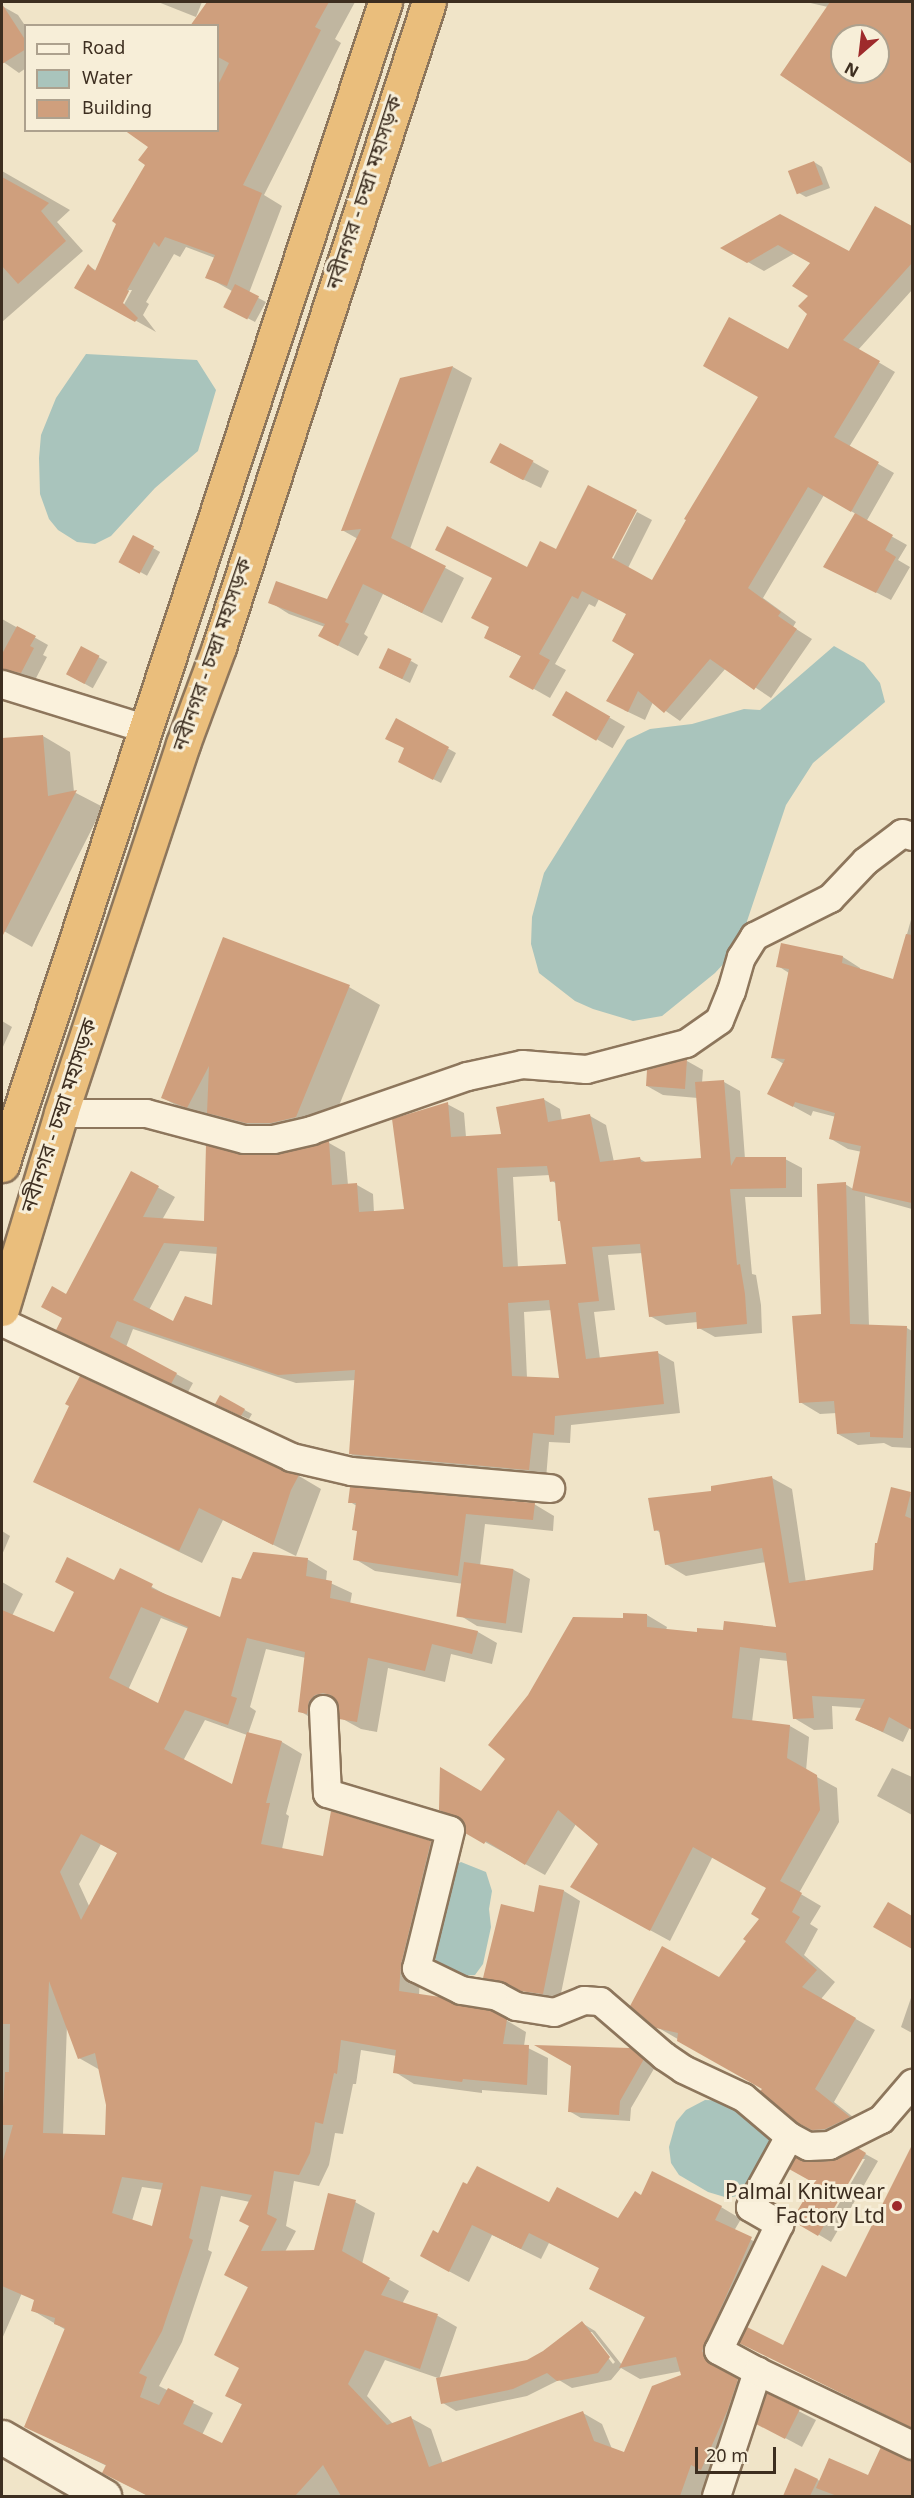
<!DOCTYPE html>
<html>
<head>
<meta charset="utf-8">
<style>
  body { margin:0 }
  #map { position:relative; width:914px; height:2498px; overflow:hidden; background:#f0e4c8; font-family:Georgia,"Noto Sans Bengali",serif }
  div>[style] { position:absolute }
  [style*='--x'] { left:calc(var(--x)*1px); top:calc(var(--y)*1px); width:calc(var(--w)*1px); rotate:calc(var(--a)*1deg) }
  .water>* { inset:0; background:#a9c4bc }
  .shadow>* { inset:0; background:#0003; transform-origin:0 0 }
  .building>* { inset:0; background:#cf9f7d; transform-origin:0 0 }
  .roads { filter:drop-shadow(2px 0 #8d765c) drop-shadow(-2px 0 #8d765c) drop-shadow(0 2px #8d765c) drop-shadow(0 -2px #8d765c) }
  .minor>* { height:27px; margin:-13.5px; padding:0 13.5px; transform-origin:13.5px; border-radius:13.5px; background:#faf1dc }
  .tertiary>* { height:33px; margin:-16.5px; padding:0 16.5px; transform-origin:16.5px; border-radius:16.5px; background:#faf1dc }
  .trunk>* { height:33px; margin:-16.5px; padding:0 16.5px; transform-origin:16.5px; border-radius:16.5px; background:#eabe7c }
  .dots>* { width:16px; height:16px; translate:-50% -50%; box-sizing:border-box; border:3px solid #f7eed8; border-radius:50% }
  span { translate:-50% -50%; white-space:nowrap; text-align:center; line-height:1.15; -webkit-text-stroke:6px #f7eed8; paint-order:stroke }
  .street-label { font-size:21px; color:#3d2e20 }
  .poi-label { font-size:21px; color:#3d2e20 }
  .right { translate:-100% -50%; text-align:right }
  .frame { position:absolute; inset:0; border:3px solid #3d2e20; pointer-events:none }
  .legend { position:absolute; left:24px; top:24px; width:195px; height:108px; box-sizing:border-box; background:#f7eed8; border:2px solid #ada18e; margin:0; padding:8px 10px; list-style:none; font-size:18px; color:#3d2e20 }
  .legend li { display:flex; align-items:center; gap:12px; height:30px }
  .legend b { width:30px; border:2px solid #ada18e }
  .north { position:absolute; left:830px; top:24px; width:60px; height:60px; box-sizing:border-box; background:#f7eed8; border:2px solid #ada18e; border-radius:50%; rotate:208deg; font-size:16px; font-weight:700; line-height:24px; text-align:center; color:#3d2e20 }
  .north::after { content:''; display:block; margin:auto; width:21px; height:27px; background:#9e2a2b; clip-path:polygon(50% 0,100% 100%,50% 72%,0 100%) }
  .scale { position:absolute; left:695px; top:2447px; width:81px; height:27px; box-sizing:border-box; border:3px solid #3d2e20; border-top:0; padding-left:8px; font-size:18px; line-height:21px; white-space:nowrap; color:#3d2e20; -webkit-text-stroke:4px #f7eed8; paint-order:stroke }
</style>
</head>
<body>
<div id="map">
  <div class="water">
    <div style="clip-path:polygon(86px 354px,197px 360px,216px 390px,198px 451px,155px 488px,111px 536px,95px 544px,77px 542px,58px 530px,49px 519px,40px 494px,39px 458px,41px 435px,56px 398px)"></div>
    <div style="clip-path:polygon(834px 646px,864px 663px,880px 683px,885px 702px,813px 763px,786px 805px,738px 948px,715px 973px,662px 1016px,633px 1021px,593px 1009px,575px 1001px,539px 973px,531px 944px,532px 917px,544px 873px,627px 740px,650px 729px,692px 724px,744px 709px,760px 710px)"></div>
    <div style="clip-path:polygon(461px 1862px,486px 1872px,492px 1891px,489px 1909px,491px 1927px,483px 1964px,475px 1975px,457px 1976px,437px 1964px,433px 1952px,455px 1865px)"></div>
    <div style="clip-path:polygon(705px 2100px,729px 2101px,773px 2138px,746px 2194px,728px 2198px,708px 2192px,679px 2175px,671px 2163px,669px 2147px,676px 2122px,686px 2110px)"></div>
  </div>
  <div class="shadow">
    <div style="clip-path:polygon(158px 2px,202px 2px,196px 17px)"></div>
    <div style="clip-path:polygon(evenodd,223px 2px,295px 2px,301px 4px,302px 2px,355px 2px,335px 39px,341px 43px,264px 195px,282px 206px,249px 293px,266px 302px,255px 322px,232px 310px,232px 291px,207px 277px,215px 258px,186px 247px,180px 257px,174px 254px,146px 302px,149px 304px,143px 315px,156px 332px,76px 287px,88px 266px,97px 271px,218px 130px,218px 26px,210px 26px,223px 2px,129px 290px,132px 290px,121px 310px,118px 308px,129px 290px)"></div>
    <div style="clip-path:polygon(evenodd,806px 2px,912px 2px,912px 163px,782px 74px,828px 7px,806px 2px,842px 36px,878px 36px,878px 72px,842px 72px,842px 36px)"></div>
    <div style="clip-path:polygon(2px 6px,18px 15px,26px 27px,26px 68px,19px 73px,2px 61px)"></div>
    <div style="clip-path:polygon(814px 162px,822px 167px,830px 188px,806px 197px,799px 193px)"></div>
    <div style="clip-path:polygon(2px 171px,70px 210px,57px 222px,83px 251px,2px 322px)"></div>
    <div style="clip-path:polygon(876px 208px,912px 227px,912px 290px,858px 350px,895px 372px,849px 447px,894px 473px,866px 522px,907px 545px,898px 560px,910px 567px,891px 600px,825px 566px,856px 514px,824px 495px,763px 598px,796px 622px,793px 627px,812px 639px,771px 698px,726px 668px,680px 721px,653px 702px,645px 720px,624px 710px,636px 653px,627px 614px,599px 599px,595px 607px,589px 604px,555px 664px,566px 670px,550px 698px,511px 676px,522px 657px,486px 638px,528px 569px,557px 551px,610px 565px,637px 512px,652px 520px,628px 568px,653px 582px,809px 314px,812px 263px,795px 253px,764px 271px,723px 248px,780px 216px,850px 253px)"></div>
    <div style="clip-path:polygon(453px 367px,472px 378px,410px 549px,464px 578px,442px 623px,383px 594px,364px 634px,368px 637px,358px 656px,320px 636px,325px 627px,289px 614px,270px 602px,327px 601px,358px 539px,342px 530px,401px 379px)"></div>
    <div style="clip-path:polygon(533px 462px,549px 471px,541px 488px,508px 472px)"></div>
    <div style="left:133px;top:537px;width:31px;height:27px;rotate:29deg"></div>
    <div style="clip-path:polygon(2px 619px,48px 645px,43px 655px,47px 657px,35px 680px,2px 677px)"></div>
    <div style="left:82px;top:648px;width:29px;height:30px;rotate:29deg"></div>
    <div style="clip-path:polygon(411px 661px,418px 665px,410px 683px,388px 672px)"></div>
    <div style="left:567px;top:693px;width:67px;height:25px;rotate:30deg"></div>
    <div style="clip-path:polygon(397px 720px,456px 753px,441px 783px,407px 766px,406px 748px)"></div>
    <div style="clip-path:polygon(43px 736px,70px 752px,74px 792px,103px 807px,32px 947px,2px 930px,2px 739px)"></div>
    <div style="clip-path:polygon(912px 916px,912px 1209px,865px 1196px,869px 1326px,907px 1328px,912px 1331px,912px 1448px,892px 1447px,884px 1443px,858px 1445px,838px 1434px,837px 1413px,820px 1414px,800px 1402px,823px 1316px,845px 1184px,853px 1189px,862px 1152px,848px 1149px,831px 1139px,836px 1117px,813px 1111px,811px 1116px,787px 1103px,784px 1064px,772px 1057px,789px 973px,778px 966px,843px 957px,860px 968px,860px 970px,894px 981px)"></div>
    <div style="clip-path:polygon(224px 939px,349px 987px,380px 1005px,327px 1135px,303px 1140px,194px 1115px,163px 1098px)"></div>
    <div style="clip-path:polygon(2px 1021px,12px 1027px,2px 1049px)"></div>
    <div style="clip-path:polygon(evenodd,687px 1061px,703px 1070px,702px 1083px,724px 1082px,740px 1091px,745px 1159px,785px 1159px,802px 1168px,802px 1197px,745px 1197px,752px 1274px,756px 1275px,761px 1305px,762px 1333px,715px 1337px,699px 1328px,698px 1322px,666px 1325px,650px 1316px,643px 1253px,608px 1255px,615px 1310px,594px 1312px,600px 1359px,658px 1353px,674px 1362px,680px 1413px,571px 1425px,570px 1443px,549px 1442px,546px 1479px,367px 1463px,351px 1454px,356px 1380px,296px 1383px,133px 1329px,126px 1347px,193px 1383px,188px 1392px,58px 1329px,64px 1318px,66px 1296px,132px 1173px,175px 1197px,162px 1220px,205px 1223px,240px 1156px,273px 1156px,329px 1143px,345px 1152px,348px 1185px,357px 1185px,373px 1194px,374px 1213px,406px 1211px,447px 1104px,464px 1113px,466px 1137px,503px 1135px,543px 1099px,560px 1109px,562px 1121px,590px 1116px,606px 1125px,614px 1162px,640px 1159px,647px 1163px,703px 1159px,698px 1098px,663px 1095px,647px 1086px,687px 1061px,550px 1175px,552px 1181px,557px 1184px,567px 1265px,518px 1268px,513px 1177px,550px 1175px,687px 1061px,180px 1251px,218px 1254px,213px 1307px,174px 1323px,149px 1310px,180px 1251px,687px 1061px,552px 1310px,561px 1380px,527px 1378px,524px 1312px,552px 1310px)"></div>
    <div style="clip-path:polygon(221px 1397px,252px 1414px,249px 1419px,225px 1408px)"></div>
    <div style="clip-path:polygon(284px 1473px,299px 1476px,321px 1489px,296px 1556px,223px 1520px,202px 1563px,35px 1482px)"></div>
    <div style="clip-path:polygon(772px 1478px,792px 1489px,806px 1583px,874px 1571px,892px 1489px,912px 1494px,912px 1729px,910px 1727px,903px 1742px,857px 1720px,862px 1708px,832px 1706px,833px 1729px,814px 1730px,794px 1718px,788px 1661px,760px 1658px,752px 1722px,790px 1726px,809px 1737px,806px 1771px,837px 1788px,839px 1822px,799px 1893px,821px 1906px,810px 1924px,818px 1929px,804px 1955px,835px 1982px,821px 1999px,875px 2030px,834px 2102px,868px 2129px,819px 2134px,799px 2122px,764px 2089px,657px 2027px,719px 1979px,762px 1919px,767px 1888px,713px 1856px,670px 1941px,591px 1898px,600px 1844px,576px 1824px,545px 1875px,467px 1832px,464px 1822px,441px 1809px,481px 1793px,624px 1619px,647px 1615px,667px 1627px,666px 1630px,698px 1633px,778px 1629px,766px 1562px,686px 1576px,666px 1564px,661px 1533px,656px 1530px,713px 1492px)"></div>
    <div style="clip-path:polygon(350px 1502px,534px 1504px,554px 1516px,553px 1531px,485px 1524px,480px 1566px,514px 1570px,530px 1579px,522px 1633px,477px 1626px,461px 1616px,464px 1584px,375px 1571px,355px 1559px,359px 1532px,353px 1529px,357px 1506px)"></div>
    <div style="clip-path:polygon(2px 1531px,10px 1536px,2px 1555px)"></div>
    <div style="clip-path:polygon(evenodd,307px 1559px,327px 1571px,326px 1581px,352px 1593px,350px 1604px,478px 1632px,497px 1643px,492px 1664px,451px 1654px,445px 1682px,388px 1668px,377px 1732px,361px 1729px,341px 1718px,339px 1705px,319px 1723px,300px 1711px,306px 1658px,266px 1649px,250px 1707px,256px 1711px,248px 1734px,282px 1742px,302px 1754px,286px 1814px,289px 1816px,282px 1849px,324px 1857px,431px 1842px,450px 1854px,420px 1976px,419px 1996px,506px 2020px,526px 2032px,524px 2046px,548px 2058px,547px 2095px,482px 2090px,482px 2093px,414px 2084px,395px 2072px,397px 2056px,361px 2050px,356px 2084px,353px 2084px,343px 2134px,335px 2133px,329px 2165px,319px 2186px,294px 2181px,286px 2226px,296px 2231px,285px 2252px,315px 2251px,355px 2202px,375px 2213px,362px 2264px,409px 2291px,402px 2304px,438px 2316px,457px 2327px,439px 2379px,527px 2361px,544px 2353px,582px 2323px,595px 2331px,622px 2365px,646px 2318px,591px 2289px,601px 2269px,549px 2243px,541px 2259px,492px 2235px,469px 2282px,441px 2267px,439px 2235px,464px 2184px,619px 2220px,641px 2197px,721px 2207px,741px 2219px,734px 2231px,771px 2250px,721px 2362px,729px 2376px,757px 2391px,704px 2496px,148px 2496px,104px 2473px,107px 2466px,26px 2427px,66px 2330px,32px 2310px,57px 2212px,2px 2339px,2px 1582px,23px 1594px,12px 1616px,55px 1634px,115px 1582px,121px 1570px,172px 1598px,221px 1619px,241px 1581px,307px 1559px,161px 1618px,189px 1629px,159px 1706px,128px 1690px,161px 1618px,307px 1559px,205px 1720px,247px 1735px,232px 1786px,183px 1761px,205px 1720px,307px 1559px,101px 1844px,118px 1853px,90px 1908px,79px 1884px,101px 1844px,307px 1559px,67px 2025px,79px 2058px,100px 2070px,107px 2105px,107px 2137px,63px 2135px,67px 2025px,307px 1559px,142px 2187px,163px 2190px,153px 2228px,132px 2221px,142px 2187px,307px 1559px,221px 2196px,250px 2202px,250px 2226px,226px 2275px,249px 2288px,241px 2369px,227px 2396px,243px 2405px,223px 2445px,202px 2435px,213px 2413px,159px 2386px,182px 2342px,212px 2252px,208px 2250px,221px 2196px,307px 1559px,588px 2332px,592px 2332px,615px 2362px,613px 2364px,588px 2332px,307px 1559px,385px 2360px,438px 2378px,443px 2403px,456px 2411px,527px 2396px,559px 2380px,572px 2388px,611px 2380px,621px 2368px,640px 2379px,682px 2371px,683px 2376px,625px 2453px,612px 2449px,602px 2424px,583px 2413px,443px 2464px,431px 2429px,411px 2418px,393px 2424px,367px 2396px,385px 2360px)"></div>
    <div style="clip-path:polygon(892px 1768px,912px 1777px,912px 1815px,877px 1796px)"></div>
    <div style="clip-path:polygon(540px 1887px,564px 1891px,580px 1901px,559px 2003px,539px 1999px,522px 1990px,500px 1986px,484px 1977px,535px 1913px)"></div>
    <div style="clip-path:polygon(912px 1995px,912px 2033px,901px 2027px)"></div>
    <div style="clip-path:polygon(630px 2049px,655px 2067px,631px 2108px,630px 2121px,581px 2118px,569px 2111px)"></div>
    <div style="clip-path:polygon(912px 2149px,912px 2428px,741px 2343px,784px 2347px,847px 2279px)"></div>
    <div style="clip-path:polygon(evenodd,858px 2150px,878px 2161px,831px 2242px,796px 2221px,816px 2182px,808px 2163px,830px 2162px,858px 2150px,861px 2159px,865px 2159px,833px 2214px,830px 2212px,861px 2159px)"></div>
    <div style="clip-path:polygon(767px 2395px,816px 2420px,802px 2447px,774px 2432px)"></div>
    <div style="clip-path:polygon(881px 2449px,912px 2462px,912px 2496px,785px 2496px,796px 2470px,820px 2481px,868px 2477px)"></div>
  </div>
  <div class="building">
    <div style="clip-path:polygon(207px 2px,329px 2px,315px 27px,321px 30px,243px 185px,262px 193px,227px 286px,205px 278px,215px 255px,165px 237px,159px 247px,154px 242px,127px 290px,129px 291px,123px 303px,138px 318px,135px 322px,74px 288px,88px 264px,95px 271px,116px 224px,112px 221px,145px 165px,138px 160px,148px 147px,124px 130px,218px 130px,218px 85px,229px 63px,218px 57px,218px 26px,190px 26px)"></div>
    <div style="clip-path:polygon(evenodd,830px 2px,912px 2px,912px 164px,780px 75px,830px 2px,842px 36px,878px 36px,878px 72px,842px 72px,842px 36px)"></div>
    <div style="clip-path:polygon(2px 4px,26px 41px,26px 49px,2px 64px)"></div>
    <div style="left:814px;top:161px;width:25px;height:28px;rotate:69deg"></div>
    <div style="clip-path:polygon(2px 177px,49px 203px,41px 211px,66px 241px,18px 284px,2px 266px)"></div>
    <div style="clip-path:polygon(875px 206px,912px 226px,912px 263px,843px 340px,880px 361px,834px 437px,879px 462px,851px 512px,808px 487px,748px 588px,781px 612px,778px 616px,797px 629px,754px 690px,710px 659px,664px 713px,638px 691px,628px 712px,606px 701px,634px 654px,612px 641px,626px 614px,582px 591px,578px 599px,572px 596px,539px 654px,550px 660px,533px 690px,509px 677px,521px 656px,484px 638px,489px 627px,471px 618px,492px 578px,435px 550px,447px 526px,527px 567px,540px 541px,556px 549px,588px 485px,637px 510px,612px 558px,652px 580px,686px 520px,684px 519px,758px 397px,703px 366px,729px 317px,788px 349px,807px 314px,798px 306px,808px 296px,792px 286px,810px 263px,778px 245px,747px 263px,720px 248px,780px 214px,849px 251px)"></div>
    <div style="left:235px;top:284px;width:27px;height:26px;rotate:27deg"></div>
    <div style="clip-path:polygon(453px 366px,391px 538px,446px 566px,422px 613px,363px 584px,345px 622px,349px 624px,338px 646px,318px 636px,325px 624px,268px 603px,276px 581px,327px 599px,361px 529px,341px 531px,400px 378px)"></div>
    <div style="left:500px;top:443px;width:38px;height:22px;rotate:28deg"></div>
    <div style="clip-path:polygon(855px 513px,893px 535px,885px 550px,896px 557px,876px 593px,823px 567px)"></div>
    <div style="left:133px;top:535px;width:24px;height:31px;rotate:28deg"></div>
    <div style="clip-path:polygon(17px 626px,36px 636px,30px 646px,34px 648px,21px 673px,2px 669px,2px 654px)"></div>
    <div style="left:81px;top:646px;width:21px;height:32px;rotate:28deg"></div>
    <div style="left:388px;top:648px;width:26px;height:22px;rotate:25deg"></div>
    <div style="left:566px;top:691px;width:51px;height:28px;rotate:30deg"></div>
    <div style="clip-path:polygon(396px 718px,449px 747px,433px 780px,398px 762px,404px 748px,385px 739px)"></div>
    <div style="clip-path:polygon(43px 735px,48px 796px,77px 790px,2px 937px,2px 738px)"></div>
    <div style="clip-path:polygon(906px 934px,912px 935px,912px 1203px,852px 1190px,861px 1146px,829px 1139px,835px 1113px,795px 1102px,793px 1107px,767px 1094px,785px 1059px,771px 1058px,789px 969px,776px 967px,781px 943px,843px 956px,842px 963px,893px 979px)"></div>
    <div style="clip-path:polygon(223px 937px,350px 985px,296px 1117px,271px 1123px,246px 1123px,207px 1113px,209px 1066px,187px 1108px,161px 1098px)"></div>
    <div style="clip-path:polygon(687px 1059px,685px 1089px,646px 1086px,647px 1070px)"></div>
    <div style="clip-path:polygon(evenodd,724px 1080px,731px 1166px,736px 1157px,786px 1157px,786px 1188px,730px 1189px,737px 1265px,740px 1264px,745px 1294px,747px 1324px,697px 1329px,696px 1312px,649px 1317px,640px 1244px,592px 1247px,599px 1301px,578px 1303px,586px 1359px,658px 1351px,664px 1404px,555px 1416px,554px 1435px,533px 1433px,529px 1470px,349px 1454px,355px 1370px,278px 1375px,117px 1321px,110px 1337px,177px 1373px,171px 1384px,56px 1330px,62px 1318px,41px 1307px,52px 1286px,66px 1294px,131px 1171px,159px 1186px,143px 1217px,204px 1221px,206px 1145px,240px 1154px,273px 1155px,329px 1141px,332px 1185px,357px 1183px,359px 1212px,404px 1209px,392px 1119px,448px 1102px,451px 1137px,501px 1134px,496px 1107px,544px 1098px,548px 1122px,590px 1114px,600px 1162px,640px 1157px,641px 1162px,701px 1158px,695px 1082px,724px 1080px,547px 1166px,550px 1182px,555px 1181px,558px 1221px,560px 1221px,566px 1264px,503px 1267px,497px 1168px,547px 1166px,724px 1080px,164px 1243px,217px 1247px,212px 1305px,185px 1296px,173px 1321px,133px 1300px,164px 1243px,724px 1080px,549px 1300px,559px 1378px,512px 1376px,508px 1303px,549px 1300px)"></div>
    <div style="clip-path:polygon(846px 1182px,850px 1324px,907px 1326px,903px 1438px,870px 1437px,870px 1432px,837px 1434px,834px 1401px,799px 1403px,792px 1316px,821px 1314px,817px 1184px)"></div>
    <div style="clip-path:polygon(80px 1376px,284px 1471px,299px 1475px,291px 1490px,273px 1545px,199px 1508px,179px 1551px,33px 1482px,69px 1406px,65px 1404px)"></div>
    <div style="clip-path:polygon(220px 1395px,245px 1409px,241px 1416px,215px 1404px)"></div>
    <div style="clip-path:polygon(772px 1476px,789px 1583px,873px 1570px,875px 1543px,877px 1543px,891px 1487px,911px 1492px,905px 1516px,912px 1519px,912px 1730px,889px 1717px,883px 1732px,855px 1720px,865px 1699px,812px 1696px,814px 1718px,793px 1719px,786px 1653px,740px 1647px,732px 1718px,790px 1725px,787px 1758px,817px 1775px,820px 1810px,780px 1881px,802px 1893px,792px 1912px,800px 1917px,785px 1942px,817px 1970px,802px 1987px,856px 2018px,815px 2089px,850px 2117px,825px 2129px,812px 2130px,798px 2123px,760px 2091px,762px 2089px,677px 2041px,678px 2033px,656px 2028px,630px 2006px,662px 1946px,719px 1977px,746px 1941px,743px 1939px,759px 1919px,751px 1914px,766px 1888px,693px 1847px,650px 1931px,570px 1887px,598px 1844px,558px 1810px,525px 1865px,486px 1841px,484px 1844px,465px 1833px,461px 1819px,439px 1810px,440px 1767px,481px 1791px,505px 1759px,488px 1745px,528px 1695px,573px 1617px,623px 1618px,623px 1613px,647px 1614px,647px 1627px,697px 1632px,697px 1628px,723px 1630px,724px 1621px,776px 1627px,762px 1548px,665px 1565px,659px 1530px,654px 1531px,648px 1498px,711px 1491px,711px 1486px)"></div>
    <div style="clip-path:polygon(350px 1487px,535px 1503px,533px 1520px,466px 1514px,458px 1576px,353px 1560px,357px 1531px,352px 1530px,356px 1503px,348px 1503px)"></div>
    <div style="clip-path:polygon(evenodd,253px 1552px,308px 1558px,306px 1576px,332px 1581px,330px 1598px,478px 1631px,472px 1654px,432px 1644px,425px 1671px,368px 1658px,357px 1722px,339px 1719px,336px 1701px,331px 1695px,323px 1693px,315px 1695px,309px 1701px,307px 1714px,298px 1712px,305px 1652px,247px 1638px,231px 1696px,237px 1698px,228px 1725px,185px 1710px,164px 1749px,232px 1784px,247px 1732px,282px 1741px,266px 1803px,270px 1803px,261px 1844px,323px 1856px,331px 1811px,431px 1841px,401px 1964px,399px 1991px,440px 1997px,458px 2005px,492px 2011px,507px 2019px,503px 2044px,529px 2045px,527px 2085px,463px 2079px,462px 2082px,393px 2073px,396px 2050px,341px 2040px,337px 2074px,334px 2073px,323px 2124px,315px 2122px,310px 2153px,299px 2175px,274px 2171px,267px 2214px,277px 2219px,261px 2251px,314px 2250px,328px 2193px,356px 2200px,342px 2251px,390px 2278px,381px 2295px,438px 2314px,420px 2369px,365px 2350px,348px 2384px,387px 2425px,411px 2416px,429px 2467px,583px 2411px,594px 2441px,624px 2452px,652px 2386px,681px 2375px,676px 2357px,619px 2368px,645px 2317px,589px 2289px,599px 2268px,529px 2233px,521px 2249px,472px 2225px,449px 2272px,420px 2256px,433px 2230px,438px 2233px,463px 2182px,467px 2184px,477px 2166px,549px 2202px,557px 2187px,618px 2218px,635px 2191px,641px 2195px,652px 2171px,722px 2206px,715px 2220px,752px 2237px,702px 2351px,710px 2364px,738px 2379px,728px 2409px,701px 2470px,691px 2465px,680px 2496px,341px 2496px,323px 2465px,295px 2496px,148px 2496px,102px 2473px,106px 2465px,24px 2427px,65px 2328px,54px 2324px,55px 2318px,31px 2311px,34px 2300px,2px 2286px,2px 2164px,13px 2125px,2px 2125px,5px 2072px,9px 2072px,10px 2024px,2px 2024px,2px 1610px,54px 1632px,74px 1592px,55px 1582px,67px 1557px,114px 1580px,120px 1568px,153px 1584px,151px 1588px,220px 1617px,232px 1577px,241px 1579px,253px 1552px,141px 1607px,188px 1627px,158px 1703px,109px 1678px,141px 1607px,253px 1552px,81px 1834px,117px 1853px,81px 1920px,60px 1872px,81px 1834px,253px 1552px,49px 1981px,78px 2059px,95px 2053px,106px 2105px,105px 2135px,43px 2133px,49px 1981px,253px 1552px,122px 2177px,163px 2183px,152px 2226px,112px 2213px,122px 2177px,253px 1552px,201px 2186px,252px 2195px,239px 2221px,249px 2226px,224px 2275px,248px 2287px,214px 2355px,239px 2368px,225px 2396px,242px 2404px,222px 2443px,183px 2424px,194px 2401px,168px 2388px,159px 2405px,140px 2397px,147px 2377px,139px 2373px,162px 2331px,193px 2240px,189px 2238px,201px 2186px)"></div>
    <div style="left:464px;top:1562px;width:50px;height:55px;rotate:8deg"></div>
    <div style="clip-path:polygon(539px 1885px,564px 1890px,543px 1994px,521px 1991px,504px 1982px,483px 1978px,501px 1904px,534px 1912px)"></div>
    <div style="clip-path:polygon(888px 1902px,912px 1916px,912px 1949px,873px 1927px)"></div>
    <div style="clip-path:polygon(534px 2045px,630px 2048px,644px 2059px,620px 2101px,619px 2115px,568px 2112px,571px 2066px)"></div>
    <div style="clip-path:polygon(912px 2145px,912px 2428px,739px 2343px,747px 2327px,783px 2345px,822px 2265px,846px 2277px)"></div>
    <div style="clip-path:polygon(858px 2148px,866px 2153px,818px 2236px,794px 2222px,793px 2218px,814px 2183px,789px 2169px,795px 2157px,808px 2162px,830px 2161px)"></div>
    <div style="clip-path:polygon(582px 2321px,610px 2357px,598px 2373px,557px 2381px,547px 2373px,513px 2389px,441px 2404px,436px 2378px,527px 2360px,543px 2351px)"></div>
    <div style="clip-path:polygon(766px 2393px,800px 2409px,785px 2439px,756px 2424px)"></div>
    <div style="clip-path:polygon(881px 2447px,912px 2461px,912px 2496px,837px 2496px,816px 2488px,829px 2458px,868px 2475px)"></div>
    <div style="clip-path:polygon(795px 2468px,818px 2479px,810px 2496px,783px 2496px)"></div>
  </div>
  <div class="roads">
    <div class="minor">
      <div style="--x:2;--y:684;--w:149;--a:17.2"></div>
      <div style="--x:61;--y:1113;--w:85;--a:0"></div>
      <div style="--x:146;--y:1113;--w:101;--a:14.9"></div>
      <div style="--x:244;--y:1139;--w:29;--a:0"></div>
      <div style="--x:273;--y:1139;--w:39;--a:-13"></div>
      <div style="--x:311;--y:1130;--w:165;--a:-19.1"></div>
      <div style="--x:467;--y:1076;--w:56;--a:-12.3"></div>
      <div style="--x:522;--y:1064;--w:64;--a:4.5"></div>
      <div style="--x:586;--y:1069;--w:103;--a:-14.6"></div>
      <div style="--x:686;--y:1043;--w:40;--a:-34.9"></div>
      <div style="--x:719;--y:1020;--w:31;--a:-68"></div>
      <div style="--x:731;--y:991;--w:35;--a:-74"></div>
      <div style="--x:741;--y:957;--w:25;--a:-58"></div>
      <div style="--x:754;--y:936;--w:85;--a:-26.6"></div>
      <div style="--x:830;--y:898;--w:51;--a:-46.6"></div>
      <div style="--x:865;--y:861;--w:46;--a:-37.1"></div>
      <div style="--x:902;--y:833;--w:10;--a:17"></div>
      <div style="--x:2;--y:1322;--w:319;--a:25"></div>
      <div style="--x:291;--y:1457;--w:62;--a:13.1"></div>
      <div style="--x:351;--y:1471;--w:200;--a:4.9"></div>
      <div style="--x:323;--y:1709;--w:84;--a:87.3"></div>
      <div style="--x:327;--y:1793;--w:128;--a:16.7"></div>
      <div style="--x:450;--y:1830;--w:142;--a:103.8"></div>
      <div style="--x:416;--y:1968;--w:50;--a:26.1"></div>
      <div style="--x:461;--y:1990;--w:36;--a:9"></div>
      <div style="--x:497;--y:1996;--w:21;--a:28"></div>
      <div style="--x:516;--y:2006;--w:38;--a:9"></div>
      <div style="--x:554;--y:2012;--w:32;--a:-22"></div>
      <div style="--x:584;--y:2000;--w:16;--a:4"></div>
      <div style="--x:600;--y:2001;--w:84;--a:40.7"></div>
      <div style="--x:664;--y:2056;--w:23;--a:34"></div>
      <div style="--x:683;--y:2069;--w:66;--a:25"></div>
      <div style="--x:743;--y:2097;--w:60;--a:40.3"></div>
      <div style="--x:789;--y:2136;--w:81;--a:118.8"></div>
      <div style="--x:750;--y:2207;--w:34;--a:30"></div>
      <div style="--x:779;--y:2224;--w:140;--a:115.8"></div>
      <div style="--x:718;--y:2350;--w:44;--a:28.3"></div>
      <div style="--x:789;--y:2136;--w:21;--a:28"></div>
      <div style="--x:808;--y:2146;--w:21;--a:-3"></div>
      <div style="--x:829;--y:2145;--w:58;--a:-26.6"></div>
      <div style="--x:881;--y:2119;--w:48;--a:-49.3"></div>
      <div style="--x:716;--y:2496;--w:132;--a:-71.8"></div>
      <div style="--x:757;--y:2371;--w:172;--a:25.5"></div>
    </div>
    <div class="tertiary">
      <div style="--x:2;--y:2437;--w:118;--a:30"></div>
    </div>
    <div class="trunk">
      <div style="--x:2;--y:1165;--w:1224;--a:-71.77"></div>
      <div style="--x:2;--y:1309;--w:205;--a:-73.2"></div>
      <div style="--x:61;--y:1113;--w:389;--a:-71.7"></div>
      <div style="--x:183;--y:744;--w:103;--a:-69.6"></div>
      <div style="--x:219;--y:647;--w:678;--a:-71.97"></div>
    </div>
  </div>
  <div class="dots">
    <div style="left:897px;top:2206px;background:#9e2a2b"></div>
  </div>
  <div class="street-label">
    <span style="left:366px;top:193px;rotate:-72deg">নবীনগর - চন্দ্রা মহাসড়ক</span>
    <span style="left:214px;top:655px;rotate:-71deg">নবীনগর - চন্দ্রা মহাসড়ক</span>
    <span style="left:61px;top:1116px;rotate:-72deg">নবীনগর - চন্দ্রা মহাসড়ক</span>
  </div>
  <div class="poi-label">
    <span class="right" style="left:885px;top:2206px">Palmal Knitwear<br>Factory Ltd</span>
  </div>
  <div class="frame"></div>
  <ul class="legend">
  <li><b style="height:8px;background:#faf1dc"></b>Road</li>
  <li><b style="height:16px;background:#a9c4bc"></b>Water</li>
  <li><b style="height:16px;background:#cf9f7d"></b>Building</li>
  </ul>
  <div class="north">N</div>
  <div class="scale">20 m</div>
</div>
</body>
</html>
